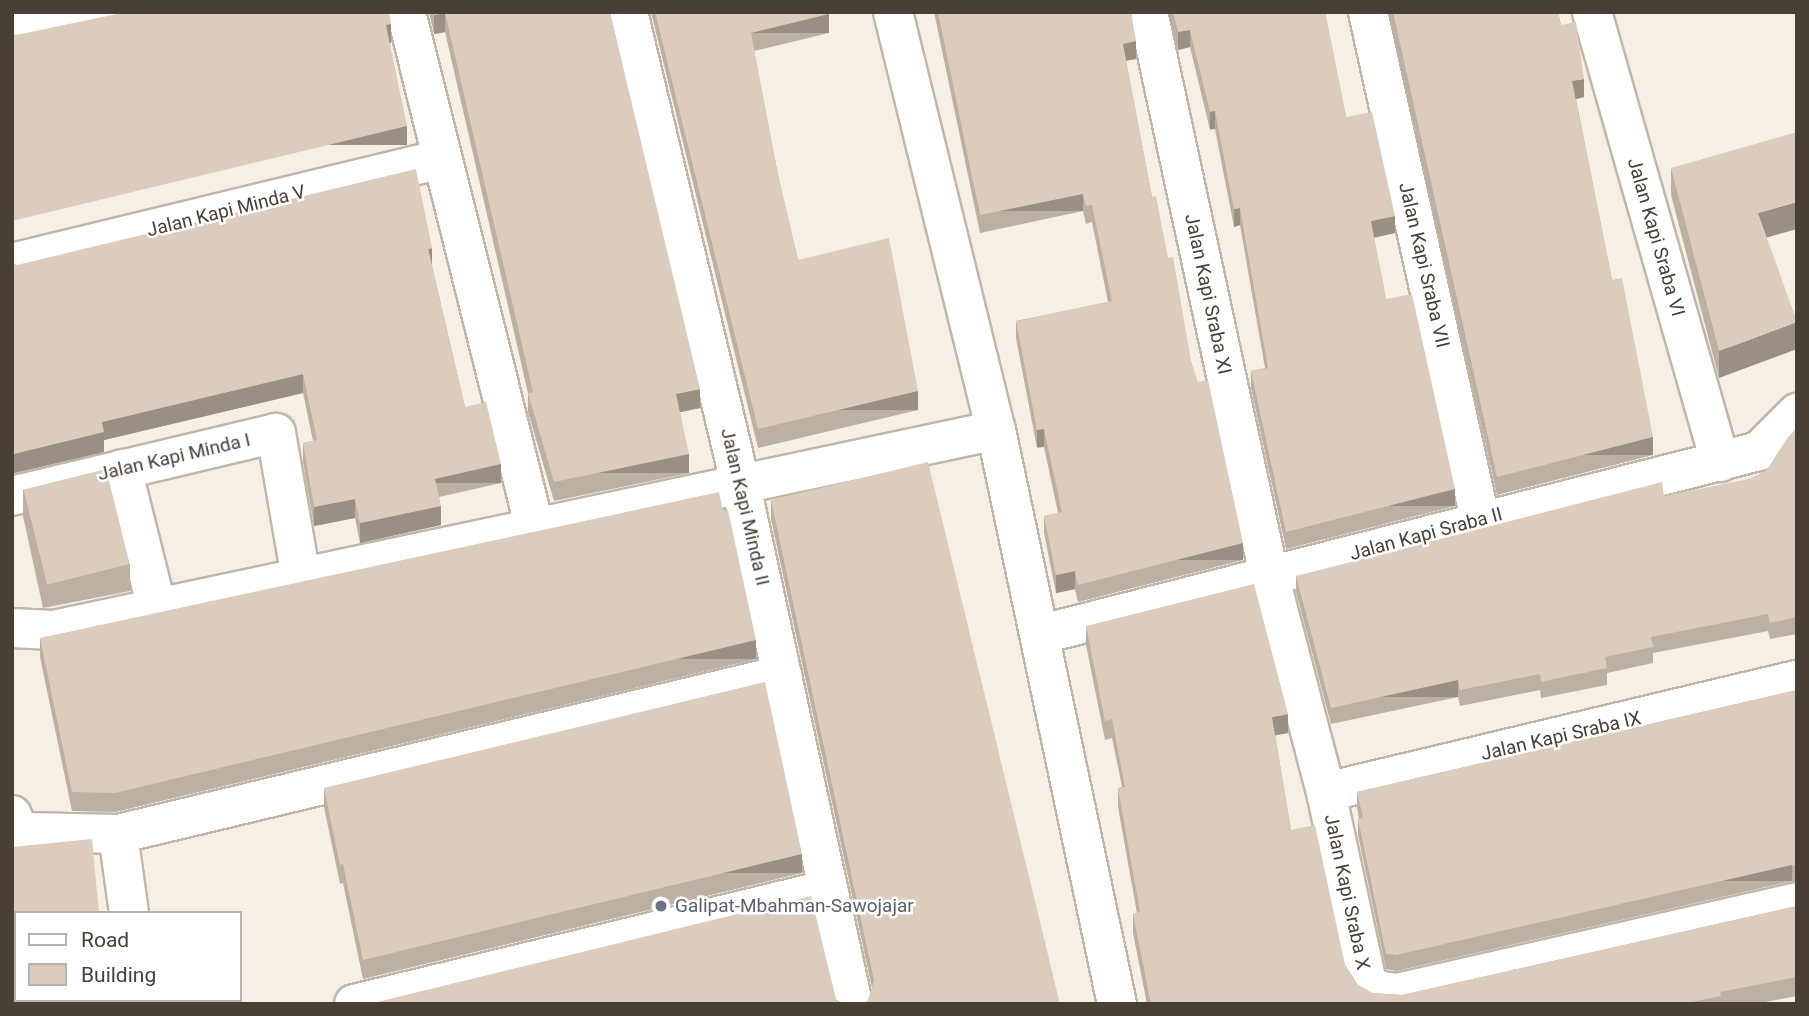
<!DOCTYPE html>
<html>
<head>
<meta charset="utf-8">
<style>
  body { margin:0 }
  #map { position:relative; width:1809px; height:1016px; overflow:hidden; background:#f5efe6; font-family:Roboto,sans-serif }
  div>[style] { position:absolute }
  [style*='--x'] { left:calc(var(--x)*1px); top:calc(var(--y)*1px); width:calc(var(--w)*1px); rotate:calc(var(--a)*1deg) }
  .roads { filter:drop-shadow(2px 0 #c1b6a8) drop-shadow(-2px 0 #c1b6a8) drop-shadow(0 2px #c1b6a8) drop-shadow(0 -2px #c1b6a8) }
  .minor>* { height:38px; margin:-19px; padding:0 19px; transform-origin:19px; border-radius:19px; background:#fff }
  .wall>* { inset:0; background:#bcafa3 }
  .shaded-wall>* { inset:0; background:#998f85; transform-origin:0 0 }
  .building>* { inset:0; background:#dbccbe; transform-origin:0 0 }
  .dots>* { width:19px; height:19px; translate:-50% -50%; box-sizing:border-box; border:4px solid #fff; border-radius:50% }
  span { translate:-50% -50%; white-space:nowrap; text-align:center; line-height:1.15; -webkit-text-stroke:5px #fff; paint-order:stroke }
  .street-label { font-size:19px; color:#483f35 }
  .worship-label { font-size:19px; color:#5b616d }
  .left { translate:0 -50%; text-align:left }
  .frame { position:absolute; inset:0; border:14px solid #483f35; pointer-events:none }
  .legend { position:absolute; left:14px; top:911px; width:228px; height:91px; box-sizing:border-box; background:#fff; border:2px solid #b6b2ae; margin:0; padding:9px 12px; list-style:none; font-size:21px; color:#483f35 }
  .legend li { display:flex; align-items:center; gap:14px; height:35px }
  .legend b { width:35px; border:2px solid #b6b2ae }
</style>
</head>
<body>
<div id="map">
  <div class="roads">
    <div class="minor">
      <div style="--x:406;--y:12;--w:533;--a:75.99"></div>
      <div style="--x:628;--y:12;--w:487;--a:76.6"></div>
      <div style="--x:741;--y:486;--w:530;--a:77.8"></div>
      <div style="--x:893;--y:12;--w:431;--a:76.2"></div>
      <div style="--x:996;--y:430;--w:587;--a:78.1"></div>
      <div style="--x:1148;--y:12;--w:576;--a:77.87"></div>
      <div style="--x:1269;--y:575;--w:224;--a:75.3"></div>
      <div style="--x:1326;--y:792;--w:191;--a:77.9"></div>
      <div style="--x:1366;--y:979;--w:14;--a:51"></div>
      <div style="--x:1375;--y:990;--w:22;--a:8"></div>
      <div style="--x:1397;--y:993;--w:410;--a:-12.8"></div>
      <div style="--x:1368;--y:12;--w:519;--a:77.54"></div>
      <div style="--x:1592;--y:12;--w:468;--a:74.1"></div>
      <div style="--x:12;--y:33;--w:103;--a:-11.7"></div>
      <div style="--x:12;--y:263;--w:441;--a:-13.6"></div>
      <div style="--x:122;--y:469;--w:143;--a:75.9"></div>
      <div style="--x:12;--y:496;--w:271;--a:-13.4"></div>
      <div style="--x:276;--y:433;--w:147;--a:80.2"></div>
      <div style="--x:12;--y:628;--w:41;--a:2.8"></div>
      <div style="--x:53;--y:630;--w:964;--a:-11.97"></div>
      <div style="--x:1042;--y:634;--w:740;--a:-14.32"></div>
      <div style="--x:1759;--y:451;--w:54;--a:-45"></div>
      <div style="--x:1326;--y:792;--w:484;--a:-13.4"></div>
      <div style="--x:12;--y:815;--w:16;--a:68"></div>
      <div style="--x:18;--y:830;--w:7;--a:16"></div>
      <div style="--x:25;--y:832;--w:93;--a:1.2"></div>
      <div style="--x:118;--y:834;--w:683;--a:-13.47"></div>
      <div style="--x:118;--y:834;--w:80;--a:82.1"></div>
      <div style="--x:141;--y:1000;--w:4;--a:76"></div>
      <div style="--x:354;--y:1004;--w:488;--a:-13.6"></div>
    </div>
  </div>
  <div class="wall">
    <div style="clip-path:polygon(429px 12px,610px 12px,700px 408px,680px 412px,689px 473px,554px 501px,528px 412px,528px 393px,445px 32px,434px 34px)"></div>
    <div style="clip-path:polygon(651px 12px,829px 12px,829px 33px,754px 51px,778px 175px,798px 260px,918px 410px,758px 448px)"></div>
    <div style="clip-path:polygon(934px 12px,1131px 12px,1136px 59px,1126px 61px,1152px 197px,1168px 258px,1191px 361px,1243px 560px,1078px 602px,1075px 589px,1056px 593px,1044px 533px,1044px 516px,1058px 513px,1044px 447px,1037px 448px,1016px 338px,1016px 321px,1108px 302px,1092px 222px,1086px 224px,1083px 211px,980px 233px)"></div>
    <div style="clip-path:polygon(1168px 12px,1325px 12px,1346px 117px,1395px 233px,1374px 238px,1386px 299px,1455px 506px,1286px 549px,1251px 388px,1251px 371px,1265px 368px,1240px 225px,1234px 227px,1215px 129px,1210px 130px,1190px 47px,1178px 50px)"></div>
    <div style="clip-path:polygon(1388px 12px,1558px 12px,1561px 25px,1584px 97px,1576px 99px,1612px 280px,1653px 455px,1497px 495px)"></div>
    <div style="clip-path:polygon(1671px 168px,1766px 237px,1719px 378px,1671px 195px)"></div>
    <div style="clip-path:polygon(12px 264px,17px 265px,432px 266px,465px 407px,501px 483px,439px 497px,441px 525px,360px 543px,355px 518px,314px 526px,303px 462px,303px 443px,313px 441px,303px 393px,104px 440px,104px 452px,14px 473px,12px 465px)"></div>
    <div style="clip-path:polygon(1797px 428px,1797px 634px,1770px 639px,1768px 631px,1653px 653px,1653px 663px,1607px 673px,1607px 685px,1541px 698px,1540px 690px,1460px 706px,1458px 697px,1331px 724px,1296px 592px,1296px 576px,1750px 479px,1766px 471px)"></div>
    <div style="clip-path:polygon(23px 489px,130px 564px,130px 591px,43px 608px,23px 516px)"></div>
    <div style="clip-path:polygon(771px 500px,1060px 1004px,868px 1001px,872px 988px,771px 519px)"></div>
    <div style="clip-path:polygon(1086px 626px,1288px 733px,1275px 735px,1291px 830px,1345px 965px,1358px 985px,1372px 993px,1402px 995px,1797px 906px,1797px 996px,1755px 1004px,1147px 1004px,1133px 933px,1133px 914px,1137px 913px,1118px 807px,1118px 788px,1122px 787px,1112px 738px,1105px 740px,1086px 645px)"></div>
    <div style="clip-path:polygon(40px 638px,756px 659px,115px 812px,72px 811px,40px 657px)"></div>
    <div style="clip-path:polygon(1797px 690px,1797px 882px,1792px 881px,1396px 971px,1386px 969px,1358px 835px,1358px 819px,1359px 819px,1357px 807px,1357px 792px)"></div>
    <div style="clip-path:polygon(324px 788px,802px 873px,363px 979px,343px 883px,340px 884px,324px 807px)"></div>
  </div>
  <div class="shaded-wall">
    <div style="clip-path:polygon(445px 13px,445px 32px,434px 34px,434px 15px)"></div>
    <div style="left:829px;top:14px;width:19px;height:80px;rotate:90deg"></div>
    <div style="left:391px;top:24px;width:19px;height:5px;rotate:90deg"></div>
    <div style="clip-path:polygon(1190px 30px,1190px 47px,1178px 50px,1178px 32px)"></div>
    <div style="clip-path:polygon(1136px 41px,1136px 59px,1123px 61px,1123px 44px)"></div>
    <div style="clip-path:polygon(1584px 79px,1584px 97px,1572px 100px,1572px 81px)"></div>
    <div style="left:1215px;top:111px;width:18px;height:5px;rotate:90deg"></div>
    <div style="left:407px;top:126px;width:19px;height:406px;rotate:90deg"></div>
    <div style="left:1083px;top:194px;width:17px;height:105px;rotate:90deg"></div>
    <div style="clip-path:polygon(1797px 202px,1797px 229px,1758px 240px,1758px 213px)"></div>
    <div style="clip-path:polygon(1240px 208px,1240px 225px,1234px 227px,1234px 209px)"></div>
    <div style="clip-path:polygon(1395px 216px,1395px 233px,1371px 238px,1371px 221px)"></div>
    <div style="clip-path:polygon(432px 248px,432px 267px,428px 249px)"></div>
    <div style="clip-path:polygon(1797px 322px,1797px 349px,1719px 378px,1719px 351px)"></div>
    <div style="clip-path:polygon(303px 374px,303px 393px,104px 440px,104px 452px,14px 473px,14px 454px,102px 422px)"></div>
    <div style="clip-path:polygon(700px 389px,700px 408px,676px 413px,676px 394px)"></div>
    <div style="left:918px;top:391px;width:19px;height:164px;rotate:90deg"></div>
    <div style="left:1044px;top:429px;width:18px;height:7px;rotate:90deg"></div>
    <div style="left:1653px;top:437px;width:18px;height:161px;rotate:90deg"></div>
    <div style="left:689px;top:454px;width:19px;height:138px;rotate:90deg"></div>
    <div style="left:501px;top:464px;width:19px;height:68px;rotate:90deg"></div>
    <div style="left:1455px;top:489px;width:17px;height:174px;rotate:90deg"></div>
    <div style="clip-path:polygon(355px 499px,355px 518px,314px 526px,314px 507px)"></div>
    <div style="clip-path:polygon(441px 506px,441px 525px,360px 543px,360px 523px)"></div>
    <div style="left:1243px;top:543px;width:17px;height:170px;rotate:90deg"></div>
    <div style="clip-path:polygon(1075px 571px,1075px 589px,1056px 593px,1056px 575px)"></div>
    <div style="left:756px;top:640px;width:19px;height:659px;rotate:90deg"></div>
    <div style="left:1458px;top:680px;width:17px;height:130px;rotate:90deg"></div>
    <div style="clip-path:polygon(1288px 714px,1288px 733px,1272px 736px,1272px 717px)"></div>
    <div style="left:802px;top:854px;width:19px;height:452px;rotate:90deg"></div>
    <div style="left:1792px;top:865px;width:16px;height:406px;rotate:90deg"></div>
  </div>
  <div class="building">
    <div style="clip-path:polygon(120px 12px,389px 12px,391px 24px,386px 25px,407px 126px,12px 221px,12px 34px,16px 35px,117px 14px)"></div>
    <div style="clip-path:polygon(433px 12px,610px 12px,700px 389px,676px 394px,689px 454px,554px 482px,528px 393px,533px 392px,445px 13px,434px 15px)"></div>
    <div style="clip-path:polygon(655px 12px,829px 12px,829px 14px,751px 33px,778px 175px,798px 260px,889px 238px,918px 391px,758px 429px)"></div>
    <div style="clip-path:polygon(938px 12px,1131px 12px,1136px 41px,1123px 44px,1152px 197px,1156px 196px,1168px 258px,1173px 257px,1191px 361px,1198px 382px,1208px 380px,1243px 543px,1078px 585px,1075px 571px,1056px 575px,1044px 516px,1062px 512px,1044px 429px,1037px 430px,1016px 321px,1112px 301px,1092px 205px,1086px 206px,1083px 194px,980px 215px)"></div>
    <div style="clip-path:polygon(1173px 12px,1325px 12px,1346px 117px,1372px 112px,1395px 216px,1371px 221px,1386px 299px,1412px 294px,1455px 489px,1286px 532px,1251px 371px,1268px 368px,1240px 208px,1234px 209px,1215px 111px,1210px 112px,1190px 30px,1178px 32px)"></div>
    <div style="clip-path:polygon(1393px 12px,1558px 12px,1561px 25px,1576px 22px,1584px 79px,1572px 81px,1612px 280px,1622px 278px,1653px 437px,1497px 477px)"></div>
    <div style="clip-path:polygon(1797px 132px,1797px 202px,1758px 213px,1797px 322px,1719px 351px,1671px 168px)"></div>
    <div style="clip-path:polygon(416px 169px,432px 248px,428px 249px,465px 407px,486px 402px,501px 464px,435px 479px,441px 506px,360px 523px,355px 499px,314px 507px,303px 443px,317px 440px,303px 374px,102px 422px,104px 432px,14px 454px,12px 446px,12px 264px,17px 265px)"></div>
    <div style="clip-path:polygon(1797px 428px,1797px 617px,1770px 623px,1768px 614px,1651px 637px,1653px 647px,1605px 657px,1607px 668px,1541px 682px,1540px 674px,1460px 690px,1458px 680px,1331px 708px,1296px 576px,1662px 482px,1664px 496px,1750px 479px,1766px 471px,1788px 437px)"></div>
    <div style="clip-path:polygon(928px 462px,1060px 1004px,856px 1004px,868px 1001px,874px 980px,771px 500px)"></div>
    <div style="left:106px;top:469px;width:98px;height:85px;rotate:76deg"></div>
    <div style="clip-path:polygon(719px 492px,723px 511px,728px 510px,756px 640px,115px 793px,72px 792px,40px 638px)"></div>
    <div style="clip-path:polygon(1254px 584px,1288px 714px,1272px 717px,1291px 830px,1315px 825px,1345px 965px,1358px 985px,1372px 993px,1402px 995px,1797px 906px,1797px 977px,1720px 992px,1721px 996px,1687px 1003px,1687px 1004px,1151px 1004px,1133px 914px,1140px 912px,1118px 788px,1125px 787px,1112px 719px,1105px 721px,1086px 626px)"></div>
    <div style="clip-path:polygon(765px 682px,802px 854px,363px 960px,343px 864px,340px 865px,324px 788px)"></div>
    <div style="clip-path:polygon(1797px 690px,1797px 866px,1792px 865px,1396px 955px,1386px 954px,1358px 819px,1363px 818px,1357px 792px)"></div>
    <div style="clip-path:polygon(12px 834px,14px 846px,12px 846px)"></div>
    <div style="clip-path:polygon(92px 839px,99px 913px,16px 913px,16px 1000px,114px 1000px,115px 1004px,12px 1004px,12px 847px)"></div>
    <div style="clip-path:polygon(811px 896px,836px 999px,844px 1004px,369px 1004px)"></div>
  </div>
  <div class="dots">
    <div style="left:661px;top:906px;background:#6b7280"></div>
  </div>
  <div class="street-label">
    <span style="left:226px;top:211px;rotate:-14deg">Jalan Kapi Minda V</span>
    <span style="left:1656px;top:237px;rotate:74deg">Jalan Kapi Sraba VI</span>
    <span style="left:1424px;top:265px;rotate:77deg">Jalan Kapi Sraba VII</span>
    <span style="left:1208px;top:294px;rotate:78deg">Jalan Kapi Sraba XI</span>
    <span style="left:174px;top:457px;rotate:-13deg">Jalan Kapi Minda I</span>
    <span style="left:745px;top:507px;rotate:77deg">Jalan Kapi Minda II</span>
    <span style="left:1426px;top:534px;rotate:-15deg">Jalan Kapi Sraba II</span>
    <span style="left:1561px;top:736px;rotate:-13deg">Jalan Kapi Sraba IX</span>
    <span style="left:1347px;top:892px;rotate:78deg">Jalan Kapi Sraba X</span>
  </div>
  <div class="worship-label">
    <span class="left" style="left:675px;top:906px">Galipat-Mbahman-Sawojajar</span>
  </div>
  <div class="frame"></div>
  <ul class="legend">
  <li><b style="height:9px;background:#fff"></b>Road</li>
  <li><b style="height:19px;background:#dbccbe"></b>Building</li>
  </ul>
</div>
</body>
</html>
